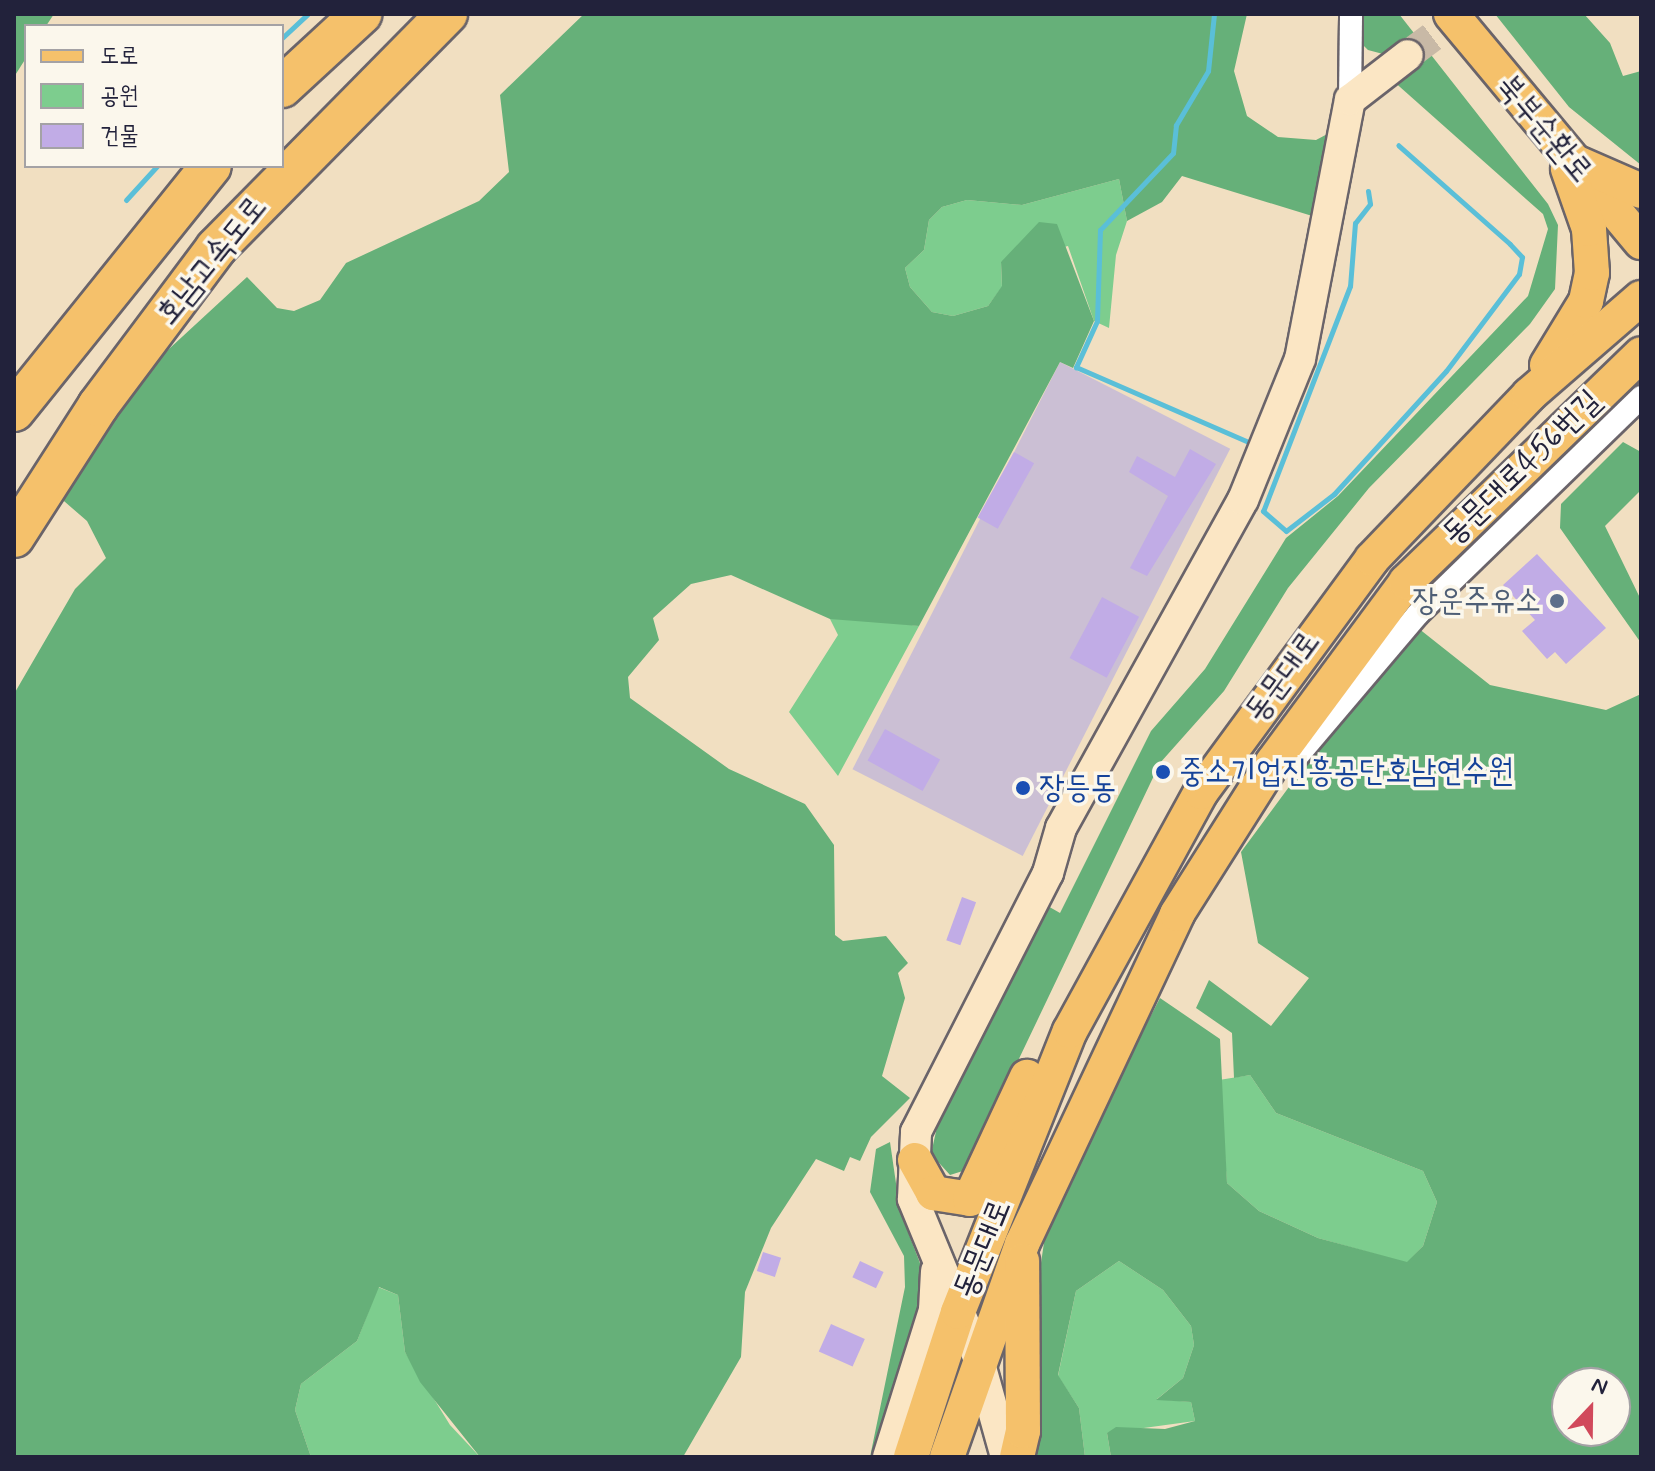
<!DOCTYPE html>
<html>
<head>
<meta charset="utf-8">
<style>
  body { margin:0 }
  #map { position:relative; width:1655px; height:1471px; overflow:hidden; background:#f1dfc1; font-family:Mynerve,"Poor Story",sans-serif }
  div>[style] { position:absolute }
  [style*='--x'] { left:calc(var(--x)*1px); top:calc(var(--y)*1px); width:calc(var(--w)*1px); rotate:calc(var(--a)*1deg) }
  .industrial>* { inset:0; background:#cbbfd4; transform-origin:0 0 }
  .green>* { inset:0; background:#7dcd8e }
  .forest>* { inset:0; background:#66b079 }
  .stream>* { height:5px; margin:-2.5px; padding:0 2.5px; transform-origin:2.5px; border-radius:2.5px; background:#5abfd8 }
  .building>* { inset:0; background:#c1ace6; transform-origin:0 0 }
  .secondary-tunnel>* { height:30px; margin-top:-15px; transform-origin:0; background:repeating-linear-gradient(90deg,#c8b9a6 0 30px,transparent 0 45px) }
  .roads { filter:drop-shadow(2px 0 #6a646a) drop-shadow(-2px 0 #6a646a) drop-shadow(0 2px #6a646a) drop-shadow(0 -2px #6a646a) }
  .street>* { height:22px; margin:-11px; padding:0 11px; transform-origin:11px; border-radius:11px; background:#fff }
  .secondary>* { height:30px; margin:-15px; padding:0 15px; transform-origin:15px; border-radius:15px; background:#fbe6c4 }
  .primary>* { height:34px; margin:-17px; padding:0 17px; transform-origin:17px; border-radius:17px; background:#f5c16b }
  .highway>* { height:40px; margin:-20px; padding:0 20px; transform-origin:20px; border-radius:20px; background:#f5c16b }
  .dots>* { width:22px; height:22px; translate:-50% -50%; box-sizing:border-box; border:4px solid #fbf7ec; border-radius:50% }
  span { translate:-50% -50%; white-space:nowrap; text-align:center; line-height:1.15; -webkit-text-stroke:7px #fbf7ec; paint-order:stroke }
  .street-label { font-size:32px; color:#22223b }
  .service-label { font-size:32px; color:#4e5e75 }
  .right { translate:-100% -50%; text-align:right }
  .transit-label { font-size:32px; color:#164399 }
  .left { translate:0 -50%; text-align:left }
  .frame { position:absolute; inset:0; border:16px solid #22223b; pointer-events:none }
  .legend { position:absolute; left:24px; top:24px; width:260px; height:144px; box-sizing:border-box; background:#fbf7ec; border:2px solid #a4a2a5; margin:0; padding:10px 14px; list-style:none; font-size:24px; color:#22223b }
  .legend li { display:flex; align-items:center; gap:16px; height:40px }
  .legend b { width:40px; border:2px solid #a4a2a5 }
  .north { position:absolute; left:1551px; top:1367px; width:80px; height:80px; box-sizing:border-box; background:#fbf7ec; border:2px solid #a4a2a5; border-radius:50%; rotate:22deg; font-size:22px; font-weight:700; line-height:32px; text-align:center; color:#22223b }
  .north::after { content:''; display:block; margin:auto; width:28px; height:36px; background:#d1495b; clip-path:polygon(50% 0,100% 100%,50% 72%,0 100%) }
</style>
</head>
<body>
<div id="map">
  <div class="industrial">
    <div style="left:1060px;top:362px;width:191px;height:457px;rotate:27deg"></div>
  </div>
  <div class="green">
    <div style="clip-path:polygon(1119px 179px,1127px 221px,1116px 255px,1109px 328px,1094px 321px,1068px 246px,1001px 262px,1002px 287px,988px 306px,953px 316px,932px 312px,910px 287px,905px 268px,924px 250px,929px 220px,942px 207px,967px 200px,1022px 205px)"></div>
    <div style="clip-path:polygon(843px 616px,919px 626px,838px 776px,789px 712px,838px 635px,830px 619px)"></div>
    <div style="clip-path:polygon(1250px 1075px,1276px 1113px,1423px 1171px,1437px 1202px,1423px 1246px,1407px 1263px,1318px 1238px,1259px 1211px,1227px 1183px,1219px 1080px)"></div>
    <div style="clip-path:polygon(1119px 1261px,1163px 1290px,1191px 1326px,1194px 1345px,1183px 1378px,1157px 1399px,1191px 1402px,1195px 1421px,1107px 1433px,1111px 1457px,1085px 1457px,1079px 1408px,1058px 1376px,1076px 1291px)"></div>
    <div style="clip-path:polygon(378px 1287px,398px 1295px,405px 1352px,450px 1425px,480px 1457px,311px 1457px,295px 1410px,301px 1384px,357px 1341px)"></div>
  </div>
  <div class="forest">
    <div style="clip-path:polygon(14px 14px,54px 14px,46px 26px,26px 26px,26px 58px,14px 77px)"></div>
    <div style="clip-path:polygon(584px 14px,1247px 14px,1234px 71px,1247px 116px,1278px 137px,1316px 140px,1335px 130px,1322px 219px,1182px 176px,1162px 202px,1127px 221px,1119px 179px,1022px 205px,967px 200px,942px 207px,929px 220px,924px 250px,905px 268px,910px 287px,932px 312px,953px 316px,988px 306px,1002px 286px,1001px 262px,1039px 222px,1057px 224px,1094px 321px,1073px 368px,1060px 362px,919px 626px,830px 619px,731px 575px,691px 584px,653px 618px,659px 640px,628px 677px,630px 698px,729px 769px,805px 804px,834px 845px,835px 935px,843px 941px,886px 936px,908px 963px,898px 973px,905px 998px,882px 1076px,910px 1098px,871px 1137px,860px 1161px,850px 1157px,844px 1171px,816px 1159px,771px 1228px,745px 1292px,741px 1357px,683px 1457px,480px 1457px,420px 1382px,405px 1352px,398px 1295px,379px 1287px,357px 1341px,301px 1384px,295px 1410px,311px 1457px,14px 1457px,14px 694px,75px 589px,106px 558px,87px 521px,57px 495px,144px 372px,247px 277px,277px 308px,294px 311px,320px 300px,346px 263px,479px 201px,509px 172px,500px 95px)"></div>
    <div style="clip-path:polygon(1358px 14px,1399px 14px,1548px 204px,1558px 225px,1555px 289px,1530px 324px,1369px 488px,1288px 588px,1224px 691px,1160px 763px,966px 1170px,950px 1175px,931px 1154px,939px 1118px,1046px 905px,1060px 913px,1151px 731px,1205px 669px,1286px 538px,1338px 496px,1528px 296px,1548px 229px,1543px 214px,1391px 79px,1405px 44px,1383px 54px,1368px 50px,1358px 40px)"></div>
    <div style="clip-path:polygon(1495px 14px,1584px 14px,1610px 43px,1623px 76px,1641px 71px,1641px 165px,1569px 107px)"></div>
    <div style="clip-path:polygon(1623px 442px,1641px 452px,1641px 490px,1605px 526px,1641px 600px,1641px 643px,1560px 528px,1561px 504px)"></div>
    <div style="clip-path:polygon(evenodd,1418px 628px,1490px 685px,1606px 710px,1641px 694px,1641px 1457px,1111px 1457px,1107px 1433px,1116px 1427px,1165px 1429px,1195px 1421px,1191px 1402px,1156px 1400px,1183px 1378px,1194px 1345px,1191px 1326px,1163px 1290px,1119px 1261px,1076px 1291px,1058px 1375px,1079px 1408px,1085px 1457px,1035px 1457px,1025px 1373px,1048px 1215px,1160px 998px,1220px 1039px,1227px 1183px,1259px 1211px,1318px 1238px,1407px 1262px,1423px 1246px,1437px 1202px,1423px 1171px,1276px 1113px,1250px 1075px,1234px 1078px,1232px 1033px,1196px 1008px,1209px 980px,1271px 1026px,1309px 978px,1258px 943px,1241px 852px,1342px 715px,1418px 628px,1567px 1383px,1615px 1383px,1615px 1431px,1567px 1431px,1567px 1383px)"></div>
    <div style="clip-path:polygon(890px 1142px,900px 1211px,923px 1271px,924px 1308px,879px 1457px,870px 1457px,905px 1287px,904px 1256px,870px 1192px,876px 1149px)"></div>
  </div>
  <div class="stream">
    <div style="--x:1214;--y:14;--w:57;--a:96"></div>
    <div style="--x:1208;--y:71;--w:63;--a:120.7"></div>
    <div style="--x:1176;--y:125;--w:28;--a:96"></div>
    <div style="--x:1173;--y:153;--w:106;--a:133.5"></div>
    <div style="--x:1100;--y:230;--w:91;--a:91.9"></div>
    <div style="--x:1097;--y:321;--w:51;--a:114.5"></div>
    <div style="--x:1076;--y:367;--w:195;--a:23.5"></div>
    <div style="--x:282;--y:38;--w:35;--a:-43"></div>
    <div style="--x:1368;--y:191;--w:13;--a:81"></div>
    <div style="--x:1370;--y:204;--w:24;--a:128"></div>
    <div style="--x:1355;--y:223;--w:63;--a:94.5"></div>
    <div style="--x:1350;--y:286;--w:241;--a:111.1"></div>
    <div style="--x:1263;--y:511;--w:30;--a:41"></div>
    <div style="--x:1286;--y:531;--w:61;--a:-37.6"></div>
    <div style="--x:1334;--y:494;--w:166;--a:-47.7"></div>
    <div style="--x:1446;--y:371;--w:121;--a:-53"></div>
    <div style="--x:1519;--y:274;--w:17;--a:-80"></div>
    <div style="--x:1522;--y:257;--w:18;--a:-133"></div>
    <div style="--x:1510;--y:244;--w:149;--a:-138.5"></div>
    <div style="--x:126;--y:200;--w:46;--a:-47.6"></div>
  </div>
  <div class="building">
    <div style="clip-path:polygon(1190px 449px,1216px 464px,1147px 576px,1130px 568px,1168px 496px,1129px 472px,1137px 456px,1175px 477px)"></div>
    <div style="left:1014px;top:452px;width:23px;height:75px;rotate:29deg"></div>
    <div style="clip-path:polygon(1537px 554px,1606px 628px,1566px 664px,1555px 652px,1547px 659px,1522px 631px,1535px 620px,1503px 585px)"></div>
    <div style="left:1102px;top:597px;width:42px;height:69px;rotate:28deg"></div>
    <div style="left:885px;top:729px;width:63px;height:36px;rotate:29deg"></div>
    <div style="left:962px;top:897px;width:15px;height:46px;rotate:20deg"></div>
    <div style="left:763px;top:1252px;width:19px;height:20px;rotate:18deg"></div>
    <div style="left:860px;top:1261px;width:26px;height:18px;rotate:25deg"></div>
    <div style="left:831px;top:1324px;width:37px;height:30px;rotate:24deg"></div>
  </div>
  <div class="secondary-tunnel">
    <div style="--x:1408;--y:55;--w:69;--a:-36.7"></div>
  </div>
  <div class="roads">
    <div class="street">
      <div style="--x:1350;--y:100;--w:86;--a:-89.3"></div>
      <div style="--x:1295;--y:759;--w:190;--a:-49.7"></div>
      <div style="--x:1418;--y:614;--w:311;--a:-44.2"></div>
    </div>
    <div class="secondary">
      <div style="--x:888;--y:1457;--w:154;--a:-72.6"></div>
      <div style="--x:934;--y:1310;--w:39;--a:-87"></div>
      <div style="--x:1006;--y:1457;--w:104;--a:-105.6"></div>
      <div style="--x:978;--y:1357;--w:171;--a:-112.4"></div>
      <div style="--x:913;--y:1199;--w:67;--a:-87.4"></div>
      <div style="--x:916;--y:1132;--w:291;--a:-63"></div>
      <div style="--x:1048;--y:873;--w:47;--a:-73.9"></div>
      <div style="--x:1061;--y:828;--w:375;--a:-61"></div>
      <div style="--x:1243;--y:500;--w:152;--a:-68"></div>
      <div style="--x:1300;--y:359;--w:264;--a:-79.1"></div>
      <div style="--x:1350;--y:100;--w:73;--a:-37.8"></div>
    </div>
    <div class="primary">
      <div style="--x:1451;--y:14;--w:297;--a:50.2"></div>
      <div style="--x:1575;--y:162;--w:72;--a:23.7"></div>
      <div style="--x:1547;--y:365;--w:75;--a:-58.6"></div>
      <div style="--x:1586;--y:301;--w:29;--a:-78"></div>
      <div style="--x:1592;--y:273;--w:44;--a:-93.9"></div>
      <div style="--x:1589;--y:229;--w:64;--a:-109.3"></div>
      <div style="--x:915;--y:1160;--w:38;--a:61"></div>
      <div style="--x:933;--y:1193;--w:37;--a:9"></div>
      <div style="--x:970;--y:1199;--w:135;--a:-65"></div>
      <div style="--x:911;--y:1457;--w:152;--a:-72"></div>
      <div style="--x:958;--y:1312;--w:302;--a:-68.3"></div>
      <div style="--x:1070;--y:1031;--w:273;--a:-61.3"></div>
      <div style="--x:1201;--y:792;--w:289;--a:-53.7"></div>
      <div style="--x:1372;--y:559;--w:227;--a:-46.2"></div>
      <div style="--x:1529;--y:395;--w:148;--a:-40.9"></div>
      <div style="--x:947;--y:1457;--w:226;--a:-70.6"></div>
      <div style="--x:1022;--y:1244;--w:365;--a:-64.8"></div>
      <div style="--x:1177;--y:914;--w:180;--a:-57.7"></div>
      <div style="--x:1273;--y:762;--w:224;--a:-53.5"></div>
      <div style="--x:1406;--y:582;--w:327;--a:-44.1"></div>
      <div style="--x:1017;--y:1457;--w:27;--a:-77"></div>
      <div style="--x:1023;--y:1431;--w:170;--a:-90.3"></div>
    </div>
    <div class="highway">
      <div style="--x:282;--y:87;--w:108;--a:-42.7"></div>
      <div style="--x:14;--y:411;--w:314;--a:-51.2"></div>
      <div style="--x:14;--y:537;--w:156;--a:-57.3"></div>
      <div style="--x:98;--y:406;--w:197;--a:-53.2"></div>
      <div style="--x:216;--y:248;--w:329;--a:-45.4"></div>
    </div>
  </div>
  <div class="dots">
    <div style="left:1557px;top:601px;background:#5c6f8a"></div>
    <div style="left:1163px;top:772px;background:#1a4fb4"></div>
    <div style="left:1023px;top:788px;background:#1a4fb4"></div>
  </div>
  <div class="street-label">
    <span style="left:1544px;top:129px;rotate:50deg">북부순환로</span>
    <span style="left:212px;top:261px;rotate:-51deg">호남고속도로</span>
    <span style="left:1522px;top:468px;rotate:-44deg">동문대로456번길</span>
    <span style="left:1283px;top:677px;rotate:-54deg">동문대로</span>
    <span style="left:983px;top:1249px;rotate:-68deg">동문대로</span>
  </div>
  <div class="service-label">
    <span class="right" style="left:1541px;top:601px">장운주유소</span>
  </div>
  <div class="transit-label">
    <span class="left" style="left:1179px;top:772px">중소기업진흥공단호남연수원</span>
    <span class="left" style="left:1039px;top:788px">장등동</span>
  </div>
  <div class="frame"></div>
  <ul class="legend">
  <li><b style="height:10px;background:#f5c16b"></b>도로</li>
  <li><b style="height:22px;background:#7dcd8e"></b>공원</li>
  <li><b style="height:22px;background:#c1ace6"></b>건물</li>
  </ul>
  <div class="north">N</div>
</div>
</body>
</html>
